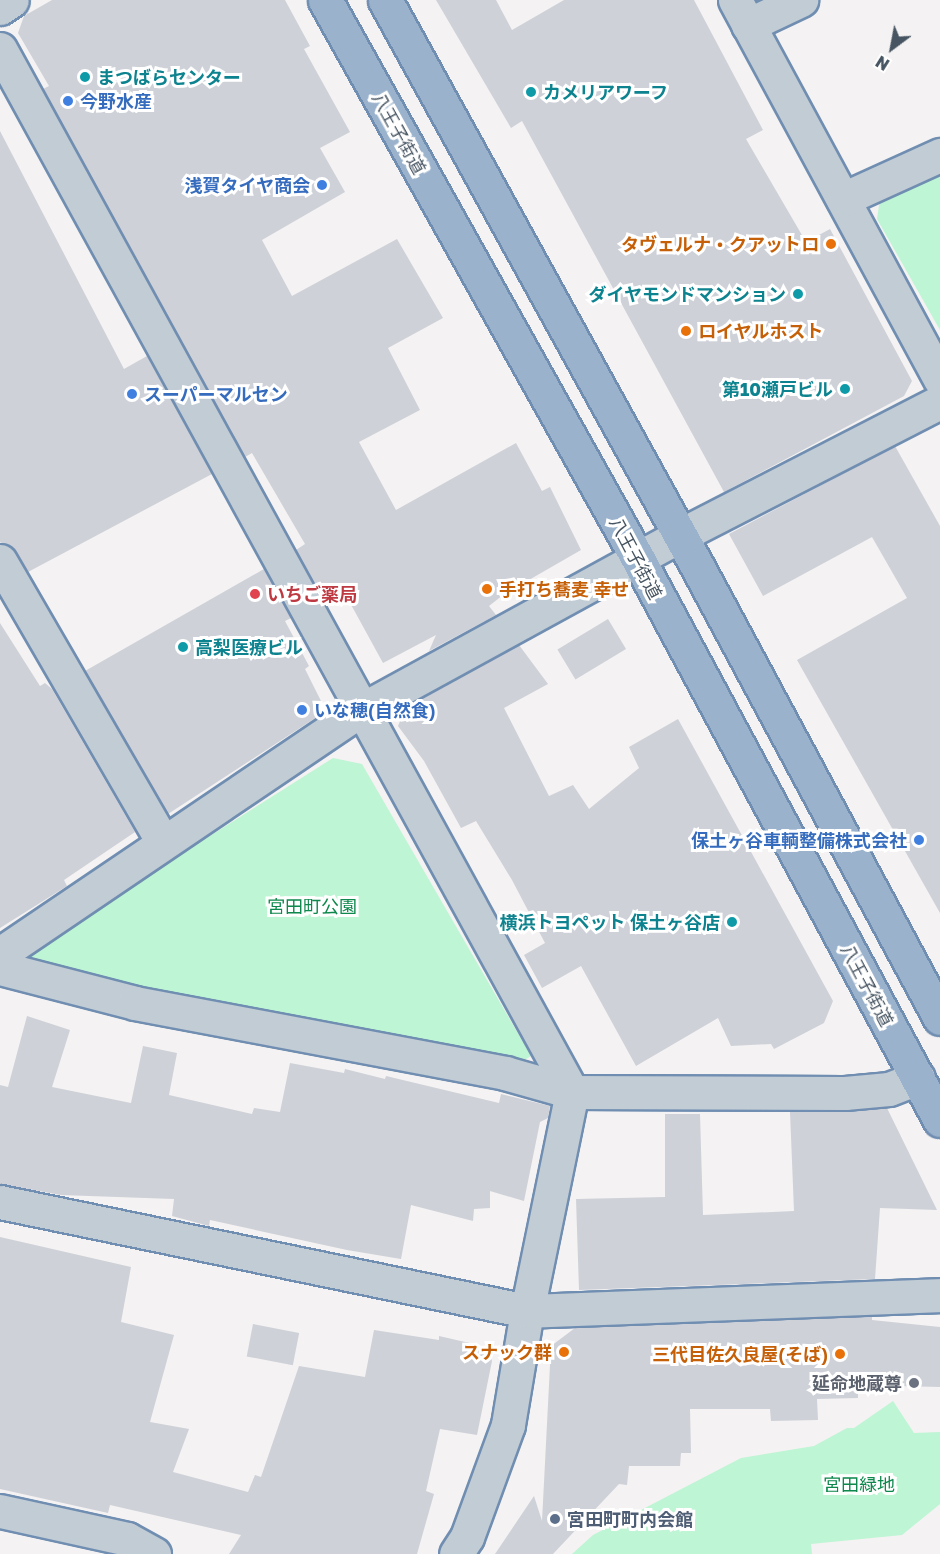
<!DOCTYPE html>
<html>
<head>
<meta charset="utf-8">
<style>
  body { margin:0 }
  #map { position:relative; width:940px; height:1554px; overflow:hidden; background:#f4f2f2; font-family:"Golos Text","Noto Sans JP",sans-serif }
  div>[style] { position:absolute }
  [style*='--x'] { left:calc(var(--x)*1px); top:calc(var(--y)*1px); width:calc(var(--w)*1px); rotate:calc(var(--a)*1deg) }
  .green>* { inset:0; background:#bef5d4 }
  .building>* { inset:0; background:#ced1d8; transform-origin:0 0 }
  .roads { filter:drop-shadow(2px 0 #708eb1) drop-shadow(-2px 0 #708eb1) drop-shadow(0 2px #708eb1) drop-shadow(0 -2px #708eb1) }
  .minor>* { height:33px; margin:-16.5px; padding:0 16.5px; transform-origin:16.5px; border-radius:16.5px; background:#c2ccd5 }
  .tertiary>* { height:33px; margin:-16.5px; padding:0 16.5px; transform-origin:16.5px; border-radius:16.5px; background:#c2ccd5 }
  .trunk>* { height:33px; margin:-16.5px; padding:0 16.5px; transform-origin:16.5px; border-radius:16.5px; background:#9ab2cc }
  .dots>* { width:16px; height:16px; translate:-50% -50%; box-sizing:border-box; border:3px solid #fff; border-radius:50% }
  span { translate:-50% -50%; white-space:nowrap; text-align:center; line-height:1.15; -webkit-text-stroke:6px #fff; paint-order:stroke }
  .culture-label { font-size:18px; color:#0d838f; font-weight:700 }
  .left { translate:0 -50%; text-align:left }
  .right { translate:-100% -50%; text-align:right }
  .shop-label { font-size:18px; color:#366cbe; font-weight:700 }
  .street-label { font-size:18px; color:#475562 }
  .food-label { font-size:18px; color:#c56008; font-weight:700 }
  .health-label { font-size:18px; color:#be3a42; font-weight:700 }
  .park-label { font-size:18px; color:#0e884d }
  .worship-label { font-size:18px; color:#5b616d; font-weight:700 }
  .service-label { font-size:18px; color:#4e5e75; font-weight:700 }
  .north { position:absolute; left:862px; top:18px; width:60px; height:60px; -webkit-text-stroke:4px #fff; paint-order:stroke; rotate:212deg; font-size:16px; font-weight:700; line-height:24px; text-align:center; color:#475562 }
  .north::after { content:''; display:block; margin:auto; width:21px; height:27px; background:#475562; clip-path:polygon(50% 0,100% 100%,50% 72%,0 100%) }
</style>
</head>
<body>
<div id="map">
  <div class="green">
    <div style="clip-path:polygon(940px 166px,940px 330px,877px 219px,881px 192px)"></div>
    <div style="clip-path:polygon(333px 758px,362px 764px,531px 1056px,513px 1067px,16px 959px)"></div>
    <div style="clip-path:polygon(893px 1401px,914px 1433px,940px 1432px,940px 1504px,902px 1535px,811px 1544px,812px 1554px,572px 1554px,593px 1535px,741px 1458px,814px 1446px,847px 1428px,854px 1428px)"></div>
  </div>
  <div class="building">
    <div style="clip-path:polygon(52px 0,285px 0,310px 46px,304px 49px,350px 132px,320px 148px,345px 192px,262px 240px,292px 296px,397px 239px,443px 318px,388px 348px,420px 410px,359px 442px,396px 510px,516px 443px,542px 491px,550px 487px,581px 550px,503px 595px,489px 606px,496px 615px,429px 651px,436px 635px,383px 663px,343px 590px,324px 600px,296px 550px,305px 544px,252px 453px,245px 457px,43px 89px,49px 86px,18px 33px,24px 16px)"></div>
    <div style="clip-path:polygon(436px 0,496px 0,512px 30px,564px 0,694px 0,763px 130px,746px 139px,806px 242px,830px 229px,912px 381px,904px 396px,724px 492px,522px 121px,511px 128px)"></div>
    <div style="clip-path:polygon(0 131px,124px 369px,147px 356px,212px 474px,28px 572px,16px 551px,0 542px)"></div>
    <div style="clip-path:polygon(895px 446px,940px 526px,940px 913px,797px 660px,907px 598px,872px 537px,763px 596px,729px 534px)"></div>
    <div style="clip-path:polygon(264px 569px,291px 618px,285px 621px,309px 666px,305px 669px,326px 711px,168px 814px,85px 671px)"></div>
    <div style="left:608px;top:619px;width:35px;height:59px;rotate:59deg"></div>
    <div style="clip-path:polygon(0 623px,40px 686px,45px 683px,52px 689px,135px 832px,64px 880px,67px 886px,0 928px)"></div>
    <div style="clip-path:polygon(519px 645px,548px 684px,504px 708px,549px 796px,573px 785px,589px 809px,639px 768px,629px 747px,678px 719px,833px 1001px,824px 1023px,774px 1049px,771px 1044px,731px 1046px,718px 1018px,636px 1066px,581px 966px,542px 988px,524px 955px,545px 943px,512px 880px,476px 821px,461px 828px,424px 761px,398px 726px,406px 707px)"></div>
    <div style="clip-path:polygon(27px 1016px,70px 1030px,52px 1087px,131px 1103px,143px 1046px,177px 1053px,169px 1095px,252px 1114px,254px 1108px,280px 1112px,290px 1063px,344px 1073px,345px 1069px,385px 1079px,386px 1076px,499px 1103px,501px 1094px,550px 1106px,548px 1118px,540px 1122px,524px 1201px,490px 1191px,490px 1208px,474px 1209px,473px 1221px,411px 1205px,401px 1259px,347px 1250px,210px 1220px,209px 1226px,172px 1216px,174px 1199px,61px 1195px,0 1184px,0 1085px,8px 1087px)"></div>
    <div style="clip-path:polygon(887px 1108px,937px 1210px,880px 1208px,875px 1279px,579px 1290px,576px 1199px,665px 1197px,665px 1114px,700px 1114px,703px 1215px,794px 1211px,790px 1112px)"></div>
    <div style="clip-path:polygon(0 1237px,131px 1267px,121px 1322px,174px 1335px,150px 1422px,189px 1429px,173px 1472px,248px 1492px,255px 1475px,261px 1477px,299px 1366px,365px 1377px,374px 1330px,439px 1340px,439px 1336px,487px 1347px,492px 1361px,477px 1435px,440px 1429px,426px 1491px,434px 1494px,417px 1554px,229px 1554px,241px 1535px,110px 1505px,108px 1513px,0 1489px)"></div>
    <div style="clip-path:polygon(872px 1316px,872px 1320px,940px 1327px,940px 1387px,858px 1385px,858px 1398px,817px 1399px,818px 1420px,771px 1421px,770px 1409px,690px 1409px,691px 1453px,681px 1453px,680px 1466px,629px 1466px,627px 1485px,619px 1484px,553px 1554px,495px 1554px,534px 1496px,542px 1521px,551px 1346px,575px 1328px)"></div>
    <div style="left:253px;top:1324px;width:47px;height:33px;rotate:11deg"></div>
  </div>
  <div class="roads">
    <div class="minor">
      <div style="--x:735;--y:0;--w:431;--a:61.6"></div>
      <div style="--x:748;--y:25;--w:59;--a:-25.3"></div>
      <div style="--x:0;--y:49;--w:1190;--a:61.26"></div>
      <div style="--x:572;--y:1092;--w:224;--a:101.6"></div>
      <div style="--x:527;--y:1311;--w:116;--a:99.5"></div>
      <div style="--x:508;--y:1425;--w:119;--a:110.1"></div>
      <div style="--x:467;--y:1537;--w:20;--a:123"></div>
      <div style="--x:843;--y:199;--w:107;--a:-24.4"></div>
      <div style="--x:0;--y:561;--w:323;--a:59.9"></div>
      <div style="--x:0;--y:954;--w:436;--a:-34.1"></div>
      <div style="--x:361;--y:710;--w:362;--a:-28.7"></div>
      <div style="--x:679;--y:536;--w:293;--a:-27.2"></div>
      <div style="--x:0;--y:968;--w:139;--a:14.5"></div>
      <div style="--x:135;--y:1003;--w:377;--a:10.7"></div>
      <div style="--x:505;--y:1073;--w:70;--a:15.8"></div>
      <div style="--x:572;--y:1092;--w:273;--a:0.2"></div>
      <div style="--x:845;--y:1093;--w:44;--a:-5.2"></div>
      <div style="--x:889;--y:1089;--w:31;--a:-21"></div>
      <div style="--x:0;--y:1202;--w:538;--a:11.69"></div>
      <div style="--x:527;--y:1311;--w:413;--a:-2.2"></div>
      <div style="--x:0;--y:1511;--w:130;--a:12.4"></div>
      <div style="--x:127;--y:1539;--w:31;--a:29"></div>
    </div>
    <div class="tertiary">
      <div style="--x:0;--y:8;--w:14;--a:-34"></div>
    </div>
    <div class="trunk">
      <div style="--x:325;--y:0;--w:641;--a:60.75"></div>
      <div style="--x:638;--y:559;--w:637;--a:61.71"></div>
      <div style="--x:385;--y:0;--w:646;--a:61.13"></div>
      <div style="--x:697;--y:566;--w:513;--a:61.74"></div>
    </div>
  </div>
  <div class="dots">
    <div style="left:85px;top:77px;background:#0f9aa8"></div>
    <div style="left:531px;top:92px;background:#0f9aa8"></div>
    <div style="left:68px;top:101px;background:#3f7fe0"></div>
    <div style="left:322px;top:185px;background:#3f7fe0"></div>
    <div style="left:831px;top:244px;background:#e8710a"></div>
    <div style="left:798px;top:294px;background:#0f9aa8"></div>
    <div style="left:686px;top:331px;background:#e8710a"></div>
    <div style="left:845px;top:389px;background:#0f9aa8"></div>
    <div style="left:132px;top:394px;background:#3f7fe0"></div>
    <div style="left:487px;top:589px;background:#e8710a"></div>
    <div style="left:255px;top:594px;background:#e0444e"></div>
    <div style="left:183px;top:647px;background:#0f9aa8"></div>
    <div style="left:302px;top:710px;background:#3f7fe0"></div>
    <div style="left:919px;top:840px;background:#3f7fe0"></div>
    <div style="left:732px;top:922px;background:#0f9aa8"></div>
    <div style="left:564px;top:1352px;background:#e8710a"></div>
    <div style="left:840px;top:1354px;background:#e8710a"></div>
    <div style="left:914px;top:1383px;background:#6b7280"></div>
    <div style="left:555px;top:1519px;background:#5c6f8a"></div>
  </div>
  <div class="culture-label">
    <span class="left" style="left:97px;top:77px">まつばらセンター</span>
    <span class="left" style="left:543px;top:92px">カメリアワーフ</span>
    <span class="right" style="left:786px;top:294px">ダイヤモンドマンション</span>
    <span class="right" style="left:833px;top:389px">第10瀬戸ビル</span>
    <span class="left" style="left:195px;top:647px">高梨医療ビル</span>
    <span class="right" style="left:720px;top:922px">横浜トヨペット 保土ヶ谷店</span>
  </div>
  <div class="shop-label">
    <span class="left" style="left:80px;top:101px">今野水産</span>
    <span class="right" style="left:310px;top:185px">浅賀タイヤ商会</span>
    <span class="left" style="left:144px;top:394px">スーパーマルセン</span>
    <span class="left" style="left:314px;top:710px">いな穂(自然食)</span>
    <span class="right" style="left:907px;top:840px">保土ヶ谷車輌整備株式会社</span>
  </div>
  <div class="street-label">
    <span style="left:399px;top:133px;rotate:61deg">八王子街道</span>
    <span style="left:636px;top:558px;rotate:62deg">八王子街道</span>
    <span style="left:867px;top:985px;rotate:62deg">八王子街道</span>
  </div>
  <div class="food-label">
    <span class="right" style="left:819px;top:244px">タヴェルナ・クアットロ</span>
    <span class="left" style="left:698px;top:331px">ロイヤルホスト</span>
    <span class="left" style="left:499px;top:589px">手打ち蕎麦 幸せ</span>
    <span class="right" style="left:552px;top:1352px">スナック群</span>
    <span class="right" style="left:828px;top:1354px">三代目佐久良屋(そば)</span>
  </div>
  <div class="health-label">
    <span class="left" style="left:267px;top:594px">いちご薬局</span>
  </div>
  <div class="park-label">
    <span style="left:312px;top:906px">宮田町公園</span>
    <span style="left:859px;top:1484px">宮田緑地</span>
  </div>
  <div class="worship-label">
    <span class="right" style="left:902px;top:1383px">延命地蔵尊</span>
  </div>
  <div class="service-label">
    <span class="left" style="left:567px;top:1519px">宮田町町内会館</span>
  </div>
  <div class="north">N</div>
</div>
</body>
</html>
